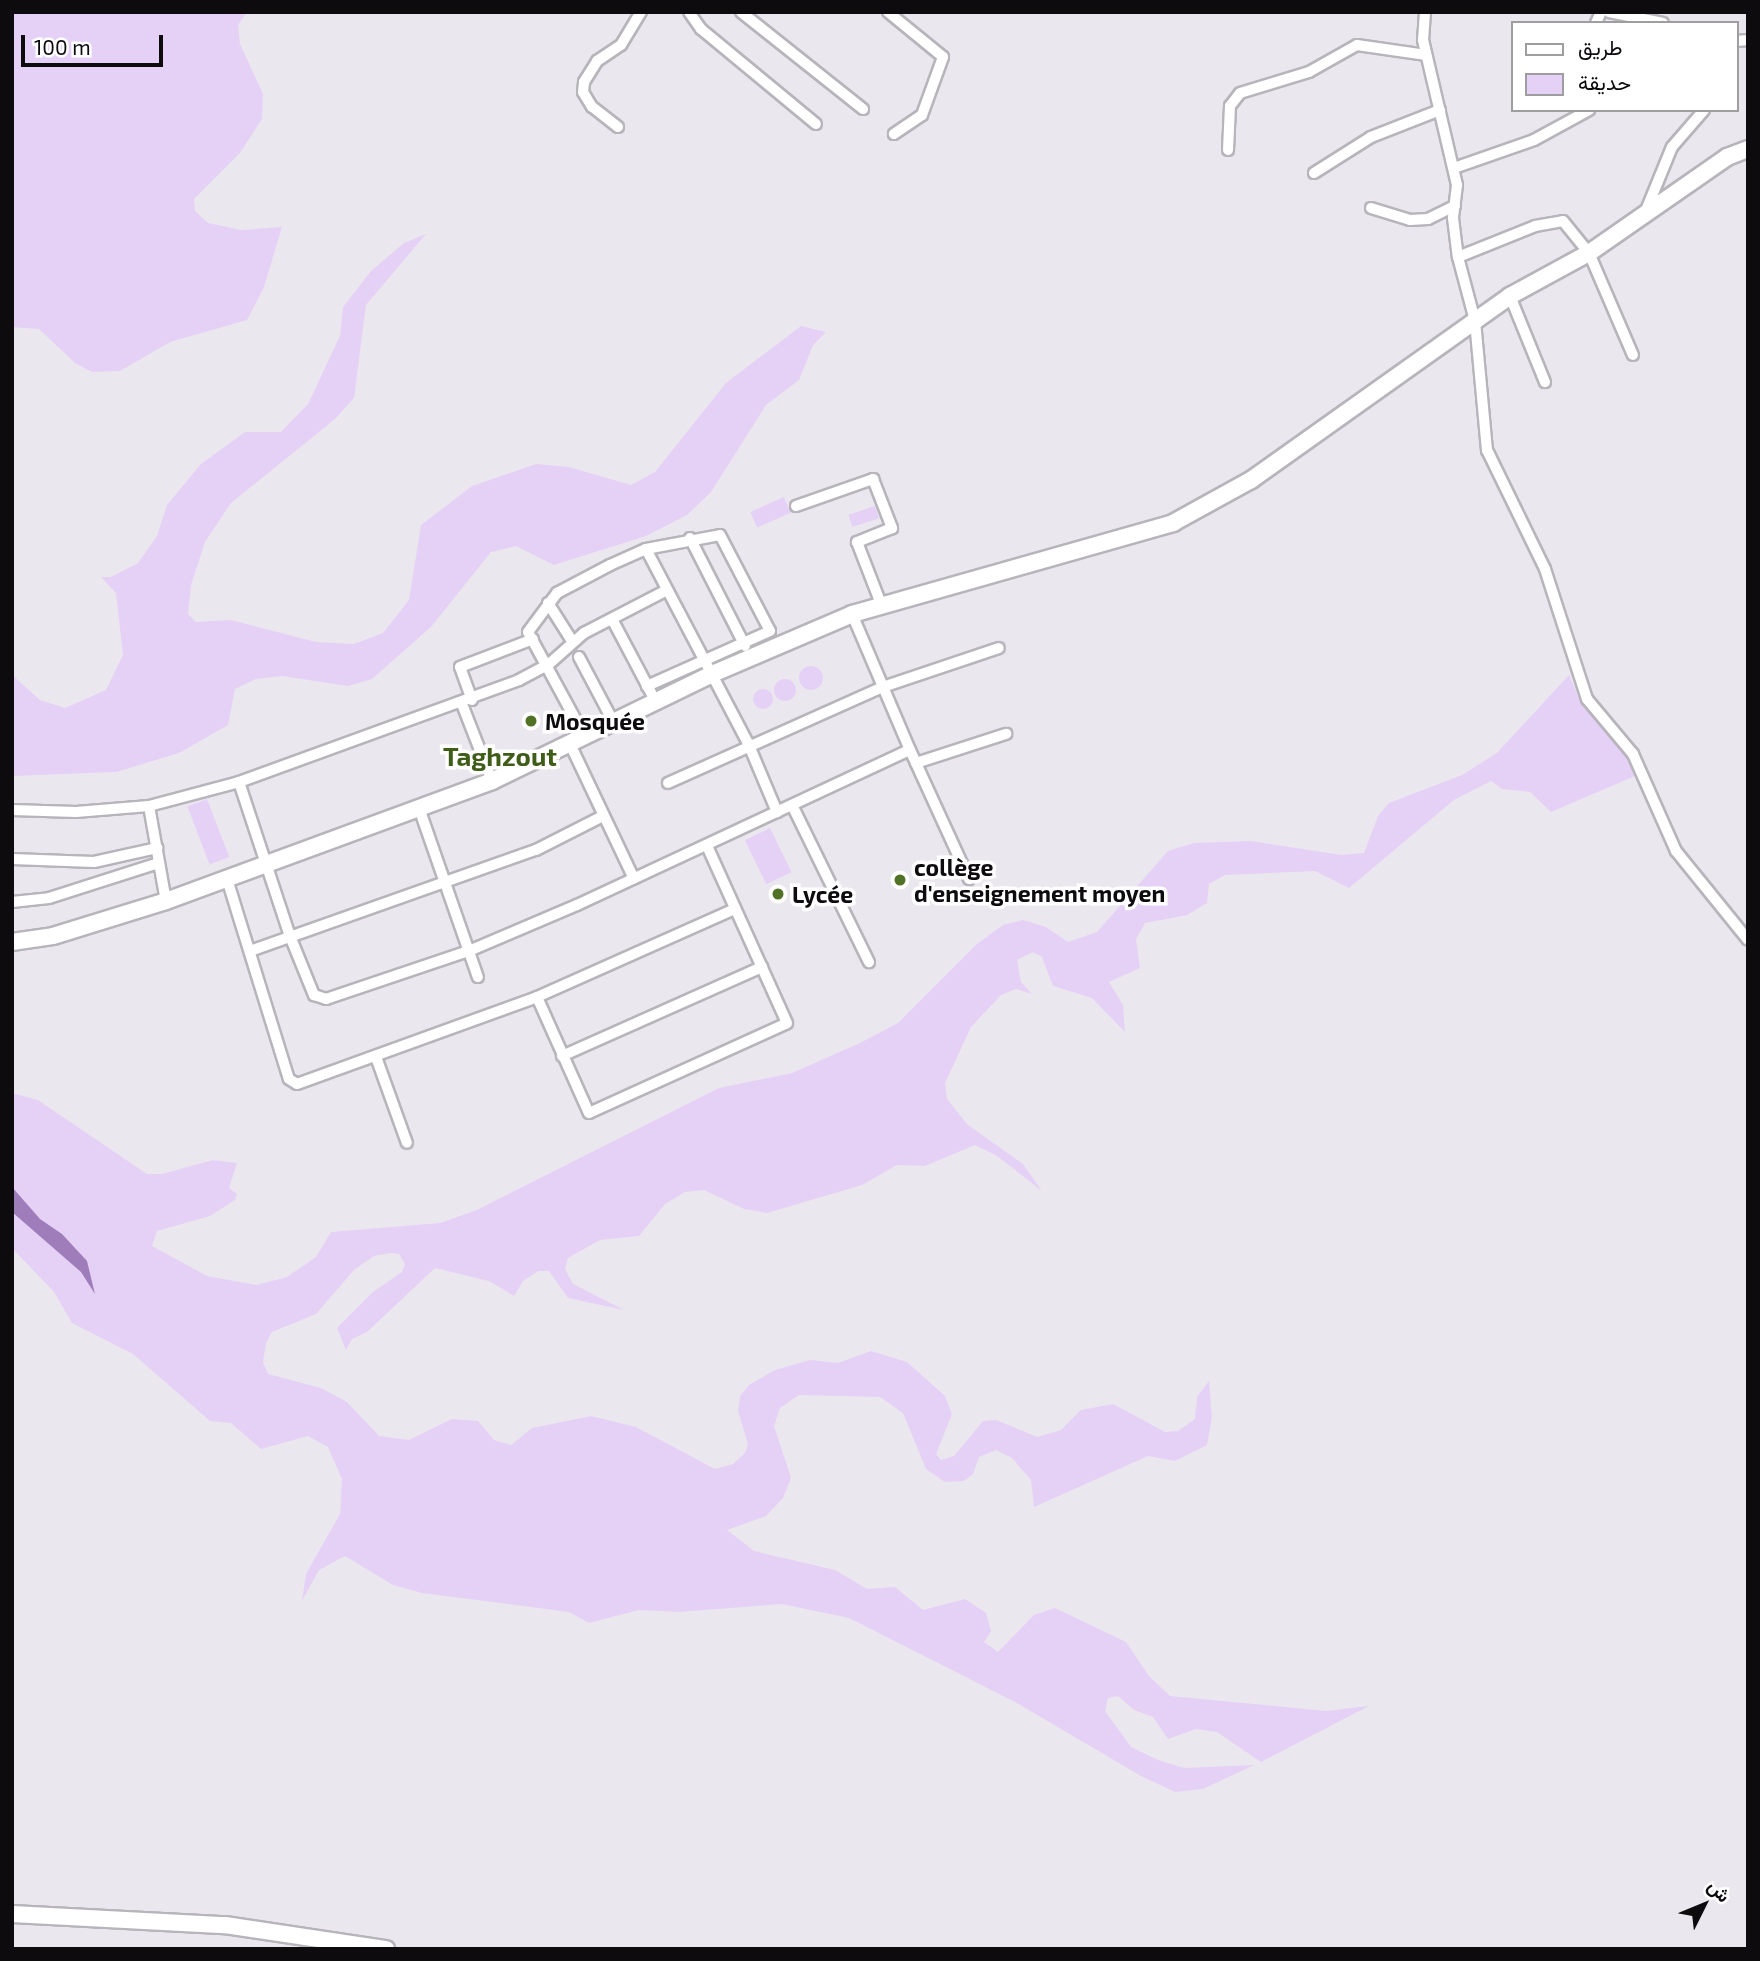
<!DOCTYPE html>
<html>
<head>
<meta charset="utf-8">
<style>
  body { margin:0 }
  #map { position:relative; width:1760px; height:1961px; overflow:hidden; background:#ebe7ef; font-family:"Exo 2",Vazirmatn,sans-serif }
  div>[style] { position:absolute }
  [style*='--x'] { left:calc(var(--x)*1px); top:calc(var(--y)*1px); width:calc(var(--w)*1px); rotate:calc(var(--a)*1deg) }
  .green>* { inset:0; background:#e5d1f6; transform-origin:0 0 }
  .round { border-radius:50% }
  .water>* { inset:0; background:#9f7dba }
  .roads { filter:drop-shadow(2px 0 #b7b4bb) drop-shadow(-2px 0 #b7b4bb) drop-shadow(0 2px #b7b4bb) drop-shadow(0 -2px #b7b4bb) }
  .street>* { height:10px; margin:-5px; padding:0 5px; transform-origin:5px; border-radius:5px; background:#fff }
  .secondary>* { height:16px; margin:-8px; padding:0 8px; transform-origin:8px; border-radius:8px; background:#fff }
  .dots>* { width:19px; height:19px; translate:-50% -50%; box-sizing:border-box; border:4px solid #fff; border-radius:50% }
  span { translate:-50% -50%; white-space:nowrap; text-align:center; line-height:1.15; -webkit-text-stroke:7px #fff; paint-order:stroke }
  .poi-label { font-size:23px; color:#0d0b0e; font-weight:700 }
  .left { translate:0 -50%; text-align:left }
  .quarter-label { font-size:26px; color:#405c19; font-weight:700 }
  .frame { position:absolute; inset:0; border:14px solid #0d0b0e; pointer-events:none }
  .legend { position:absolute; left:1511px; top:21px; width:228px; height:91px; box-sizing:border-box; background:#fff; border:2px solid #9e9d9f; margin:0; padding:9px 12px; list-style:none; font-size:21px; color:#0d0b0e }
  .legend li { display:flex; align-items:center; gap:14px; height:35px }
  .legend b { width:35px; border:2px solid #9e9d9f }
  .north { position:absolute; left:1669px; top:1870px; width:70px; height:70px; -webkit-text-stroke:5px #fff; paint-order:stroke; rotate:47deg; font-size:19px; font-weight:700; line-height:28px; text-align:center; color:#0d0b0e }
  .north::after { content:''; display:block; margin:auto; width:24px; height:32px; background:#0d0b0e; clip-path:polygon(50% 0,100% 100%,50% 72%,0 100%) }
  .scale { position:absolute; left:21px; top:35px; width:142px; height:32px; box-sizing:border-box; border:4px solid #0d0b0e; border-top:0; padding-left:9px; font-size:21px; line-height:24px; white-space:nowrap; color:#0d0b0e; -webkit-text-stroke:5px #fff; paint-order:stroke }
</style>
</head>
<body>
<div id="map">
  <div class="green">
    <div style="clip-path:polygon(12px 12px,247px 12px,238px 25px,240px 44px,263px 94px,262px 119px,240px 153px,194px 199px,195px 211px,208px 223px,241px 230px,282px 227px,264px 287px,247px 320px,170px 342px,120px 371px,92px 372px,75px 363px,39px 329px,12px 327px)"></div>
    <div style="clip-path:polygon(426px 234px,366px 305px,354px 398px,335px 419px,231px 503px,205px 542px,191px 585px,188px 614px,196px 622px,231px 620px,316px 642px,354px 644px,383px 633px,409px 600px,421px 525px,472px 486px,536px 464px,569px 467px,631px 485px,655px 472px,726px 383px,801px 326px,826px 332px,813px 345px,799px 380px,766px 405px,711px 492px,687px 515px,646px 536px,554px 565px,516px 546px,491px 552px,431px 627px,372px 679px,348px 686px,282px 676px,256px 679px,235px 689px,228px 725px,179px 753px,116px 772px,12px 776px,12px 675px,40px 700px,65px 708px,106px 690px,123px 655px,116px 593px,101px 577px,111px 577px,138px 563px,157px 536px,167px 505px,201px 464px,245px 432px,281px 432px,308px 404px,340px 336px,343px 307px,371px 271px,404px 243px)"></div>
    <div style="left:784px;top:497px;width:17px;height:37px;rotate:66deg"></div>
    <div style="left:875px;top:506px;width:13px;height:28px;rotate:72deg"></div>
    <div class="round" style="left:799px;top:666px;width:24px;height:24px"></div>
    <div style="clip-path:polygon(1569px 675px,1580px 701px,1631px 763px,1635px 776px,1551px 812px,1530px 792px,1502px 789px,1491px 781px,1454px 800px,1349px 888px,1315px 871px,1225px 875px,1209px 884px,1207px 903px,1187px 915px,1145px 923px,1136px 939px,1140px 968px,1109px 982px,1123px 1005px,1125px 1032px,1092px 998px,1053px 986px,1042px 957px,1033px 952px,1017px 960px,1021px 982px,1032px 994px,1016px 989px,1001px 995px,971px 1027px,945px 1083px,947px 1099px,967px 1124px,1023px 1164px,1042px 1191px,997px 1156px,975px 1145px,925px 1166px,897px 1165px,862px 1185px,767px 1213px,744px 1209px,704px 1190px,685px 1192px,665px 1204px,639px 1236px,600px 1240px,568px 1258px,565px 1269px,573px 1284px,624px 1310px,568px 1298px,549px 1271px,538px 1271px,523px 1281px,514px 1296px,489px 1281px,435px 1268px,367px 1332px,352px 1339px,346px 1350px,337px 1328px,373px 1292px,402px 1272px,405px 1264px,399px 1254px,390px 1253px,374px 1256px,354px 1270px,316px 1314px,272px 1332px,266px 1343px,263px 1362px,268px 1374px,321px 1388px,347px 1402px,379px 1436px,409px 1440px,452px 1419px,478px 1421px,494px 1440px,511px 1445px,532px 1428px,591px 1416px,636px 1427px,715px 1469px,733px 1464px,745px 1453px,748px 1444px,738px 1411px,740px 1396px,749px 1385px,775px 1370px,810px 1360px,838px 1363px,871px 1351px,907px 1362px,945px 1396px,952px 1414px,936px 1454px,941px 1460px,954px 1456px,983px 1421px,996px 1420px,1037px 1437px,1061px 1430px,1081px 1410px,1113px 1404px,1165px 1432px,1178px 1431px,1195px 1419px,1197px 1397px,1209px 1381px,1212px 1417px,1207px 1445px,1175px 1461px,1148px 1456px,1034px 1507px,1031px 1480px,1012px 1458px,996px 1450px,979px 1457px,973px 1474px,964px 1481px,945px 1482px,926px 1469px,903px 1413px,880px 1397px,799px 1395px,780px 1408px,774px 1426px,791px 1478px,783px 1498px,766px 1516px,727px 1530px,754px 1551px,835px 1570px,867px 1589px,895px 1587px,923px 1610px,965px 1599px,986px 1613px,991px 1631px,984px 1642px,998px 1652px,1034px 1615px,1055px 1608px,1126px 1642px,1149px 1676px,1170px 1696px,1326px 1711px,1369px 1706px,1261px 1762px,1217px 1732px,1196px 1729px,1168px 1739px,1153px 1717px,1134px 1710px,1118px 1696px,1108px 1698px,1105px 1711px,1131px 1747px,1158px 1760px,1184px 1768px,1254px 1765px,1203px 1789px,1175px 1792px,1141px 1776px,1015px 1702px,849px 1618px,782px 1604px,678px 1612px,639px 1610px,589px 1623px,569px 1612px,422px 1593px,393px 1585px,345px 1556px,319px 1570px,302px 1601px,306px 1574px,340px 1514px,342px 1479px,328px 1447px,308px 1436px,261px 1449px,231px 1423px,210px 1421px,133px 1354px,72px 1323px,54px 1292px,12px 1248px,12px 1093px,38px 1100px,147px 1174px,162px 1174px,213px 1160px,237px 1163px,229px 1188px,237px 1194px,235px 1200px,210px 1216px,157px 1231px,152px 1246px,207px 1276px,256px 1285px,287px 1277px,316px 1257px,331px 1232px,440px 1223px,477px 1210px,719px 1088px,792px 1073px,860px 1043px,898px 1023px,977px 944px,1003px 925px,1023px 920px,1046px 927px,1068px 942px,1097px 932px,1168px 851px,1194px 843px,1251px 841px,1341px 855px,1364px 853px,1378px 816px,1389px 803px,1462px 775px,1497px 753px)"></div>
    <div class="round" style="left:774px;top:679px;width:22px;height:22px"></div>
    <div class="round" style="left:753px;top:689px;width:20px;height:20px"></div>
    <div style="left:207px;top:799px;width:62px;height:21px;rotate:69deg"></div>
    <div style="left:770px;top:828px;width:49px;height:28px;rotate:64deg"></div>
  </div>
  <div class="water">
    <div style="clip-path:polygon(12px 1187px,40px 1219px,62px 1234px,87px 1261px,95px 1294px,81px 1272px,12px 1212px)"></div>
  </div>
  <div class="roads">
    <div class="street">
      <div style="--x:689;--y:12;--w:21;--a:55"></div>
      <div style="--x:701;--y:29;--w:149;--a:39.6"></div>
      <div style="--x:741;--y:12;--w:156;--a:38.5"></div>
      <div style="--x:888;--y:12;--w:71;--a:39.3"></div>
      <div style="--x:943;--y:57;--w:62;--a:109.9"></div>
      <div style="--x:922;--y:115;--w:34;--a:146"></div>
      <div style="--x:1425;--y:12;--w:28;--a:94"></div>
      <div style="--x:1423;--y:40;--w:149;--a:76.8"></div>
      <div style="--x:1457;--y:185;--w:33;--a:97"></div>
      <div style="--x:1453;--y:218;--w:39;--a:83"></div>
      <div style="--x:1458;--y:257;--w:66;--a:75.1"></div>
      <div style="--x:1475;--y:321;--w:130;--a:84.7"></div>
      <div style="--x:1487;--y:450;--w:132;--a:64"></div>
      <div style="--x:1545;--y:569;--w:137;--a:72.1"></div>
      <div style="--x:1587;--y:699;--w:72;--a:50.1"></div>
      <div style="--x:1633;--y:754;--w:106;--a:66.1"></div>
      <div style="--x:1676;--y:851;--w:114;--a:51"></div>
      <div style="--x:1609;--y:12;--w:55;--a:11.5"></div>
      <div style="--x:1596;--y:23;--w:12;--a:-66"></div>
      <div style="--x:1737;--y:41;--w:11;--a:-5"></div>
      <div style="--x:618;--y:127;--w:33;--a:-142"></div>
      <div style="--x:592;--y:107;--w:17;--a:-121"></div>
      <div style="--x:583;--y:92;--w:10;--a:-84"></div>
      <div style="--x:584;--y:82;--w:25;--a:-58"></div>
      <div style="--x:597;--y:61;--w:29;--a:-34"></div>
      <div style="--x:621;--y:45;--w:39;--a:-59"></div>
      <div style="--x:1228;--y:150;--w:44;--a:-87.4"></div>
      <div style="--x:1230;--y:106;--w:16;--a:-52"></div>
      <div style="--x:1240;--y:93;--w:72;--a:-16.9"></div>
      <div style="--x:1309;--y:72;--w:55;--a:-29.4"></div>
      <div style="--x:1357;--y:45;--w:70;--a:8.2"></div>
      <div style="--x:1454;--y:168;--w:85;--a:-19.3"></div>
      <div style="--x:1534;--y:140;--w:63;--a:-28.6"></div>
      <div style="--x:1314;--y:173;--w:67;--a:-32.3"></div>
      <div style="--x:1371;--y:137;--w:74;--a:-21.4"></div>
      <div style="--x:1371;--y:208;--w:41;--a:17.1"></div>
      <div style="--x:1410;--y:220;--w:18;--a:-3"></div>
      <div style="--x:1428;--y:219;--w:30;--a:-26"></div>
      <div style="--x:1645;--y:213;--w:71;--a:-67.8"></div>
      <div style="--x:1672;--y:147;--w:49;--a:-49.1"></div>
      <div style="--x:1458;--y:257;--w:83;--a:-21.9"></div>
      <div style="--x:1535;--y:226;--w:28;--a:-10"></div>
      <div style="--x:1563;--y:221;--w:41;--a:50.9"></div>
      <div style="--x:1589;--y:253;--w:111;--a:66.7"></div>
      <div style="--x:1510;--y:296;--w:93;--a:67.9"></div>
      <div style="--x:796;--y:506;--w:82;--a:-19.3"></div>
      <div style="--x:873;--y:479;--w:53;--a:68.8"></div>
      <div style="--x:892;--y:528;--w:38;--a:158"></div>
      <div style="--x:857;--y:542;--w:66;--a:68.8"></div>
      <div style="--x:690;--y:538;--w:121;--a:63"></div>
      <div style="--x:646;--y:549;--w:219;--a:62.3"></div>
      <div style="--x:748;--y:743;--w:75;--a:67.2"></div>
      <div style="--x:548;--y:603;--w:45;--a:57.7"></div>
      <div style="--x:612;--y:619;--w:94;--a:62.1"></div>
      <div style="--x:579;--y:657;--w:75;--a:62.1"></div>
      <div style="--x:472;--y:700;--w:35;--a:-110"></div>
      <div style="--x:460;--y:667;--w:78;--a:-21"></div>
      <div style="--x:462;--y:704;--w:83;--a:68.7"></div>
      <div style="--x:585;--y:737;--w:119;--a:-118.5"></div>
      <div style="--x:528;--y:632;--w:49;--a:-53.4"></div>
      <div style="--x:557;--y:593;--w:60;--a:-27.8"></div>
      <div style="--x:610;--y:565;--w:39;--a:-24"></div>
      <div style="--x:646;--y:549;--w:75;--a:-10.7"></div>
      <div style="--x:720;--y:535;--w:108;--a:62.5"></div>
      <div style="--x:770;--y:631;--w:135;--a:155.9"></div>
      <div style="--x:570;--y:744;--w:149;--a:64.6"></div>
      <div style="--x:910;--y:750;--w:142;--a:65.4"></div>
      <div style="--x:916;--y:763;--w:95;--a:-17.9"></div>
      <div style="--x:239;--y:782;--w:162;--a:71.7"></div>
      <div style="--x:290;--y:936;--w:64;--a:67.9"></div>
      <div style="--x:314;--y:995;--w:13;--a:18"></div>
      <div style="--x:326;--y:999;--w:151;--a:-18.6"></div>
      <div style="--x:469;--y:951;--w:117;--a:-23.1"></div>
      <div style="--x:577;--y:905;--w:367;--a:-25"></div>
      <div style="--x:910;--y:750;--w:148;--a:-113.1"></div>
      <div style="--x:668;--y:783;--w:235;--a:-24.1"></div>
      <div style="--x:883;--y:687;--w:122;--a:-18.6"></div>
      <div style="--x:792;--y:805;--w:175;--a:63.9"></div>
      <div style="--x:149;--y:806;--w:97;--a:79.9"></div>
      <div style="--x:419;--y:808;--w:179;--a:70.8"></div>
      <div style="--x:12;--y:810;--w:64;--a:1.8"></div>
      <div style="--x:76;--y:812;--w:73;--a:-4.7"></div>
      <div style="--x:149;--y:806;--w:93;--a:-14.9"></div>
      <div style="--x:239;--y:782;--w:298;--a:-20"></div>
      <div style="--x:519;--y:680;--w:34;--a:-28"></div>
      <div style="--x:549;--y:664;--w:47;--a:-41.5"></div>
      <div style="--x:584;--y:633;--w:93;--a:-27.4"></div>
      <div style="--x:12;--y:859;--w:82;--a:2.1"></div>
      <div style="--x:94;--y:862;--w:65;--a:-12.5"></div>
      <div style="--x:227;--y:879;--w:209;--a:72.8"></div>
      <div style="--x:289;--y:1079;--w:9;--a:32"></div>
      <div style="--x:297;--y:1084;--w:255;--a:-19.9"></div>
      <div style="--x:537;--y:997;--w:217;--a:-24"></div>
      <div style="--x:12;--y:902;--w:37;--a:-6"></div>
      <div style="--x:49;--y:898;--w:115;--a:-17.7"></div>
      <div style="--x:250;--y:951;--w:303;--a:-19.5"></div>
      <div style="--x:536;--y:850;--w:75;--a:-26.9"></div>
      <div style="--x:537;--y:997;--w:127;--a:65.9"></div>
      <div style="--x:589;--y:1113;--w:217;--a:-24.4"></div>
      <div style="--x:787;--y:1023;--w:194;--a:-114.3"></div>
      <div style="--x:562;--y:1056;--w:219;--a:-24"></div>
      <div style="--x:376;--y:1057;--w:91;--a:70.2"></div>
    </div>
    <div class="secondary">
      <div style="--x:12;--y:942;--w:41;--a:-8.3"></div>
      <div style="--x:53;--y:936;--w:118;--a:-17.2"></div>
      <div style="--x:166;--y:901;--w:347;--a:-20.2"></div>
      <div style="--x:492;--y:781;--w:242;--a:-25.9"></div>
      <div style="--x:710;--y:675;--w:155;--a:-23.2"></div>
      <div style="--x:852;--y:614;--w:334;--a:-15.8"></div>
      <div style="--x:1173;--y:523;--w:89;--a:-28.9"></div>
      <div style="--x:1251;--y:480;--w:318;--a:-35.4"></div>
      <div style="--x:1510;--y:296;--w:90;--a:-28.6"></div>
      <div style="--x:1589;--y:253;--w:168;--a:-34.8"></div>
      <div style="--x:1727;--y:157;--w:22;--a:-21"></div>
      <div style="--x:12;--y:1914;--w:213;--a:3"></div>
      <div style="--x:225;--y:1925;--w:163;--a:8.5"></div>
    </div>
  </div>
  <div class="dots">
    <div style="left:531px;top:721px;background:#517127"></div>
    <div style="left:900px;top:880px;background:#517127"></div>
    <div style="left:778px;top:894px;background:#517127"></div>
  </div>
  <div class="poi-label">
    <span class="left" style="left:545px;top:721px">Mosquée</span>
    <span class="left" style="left:914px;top:880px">collège<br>d'enseignement moyen</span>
    <span class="left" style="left:792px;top:894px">Lycée</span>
  </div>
  <div class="quarter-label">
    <span style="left:500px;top:756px">Taghzout</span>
  </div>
  <div class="frame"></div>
  <ul class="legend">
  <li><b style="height:9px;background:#fff"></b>طريق</li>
  <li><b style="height:19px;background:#e5d1f6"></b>حديقة</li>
  </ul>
  <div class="north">ش</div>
  <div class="scale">100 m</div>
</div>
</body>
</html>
